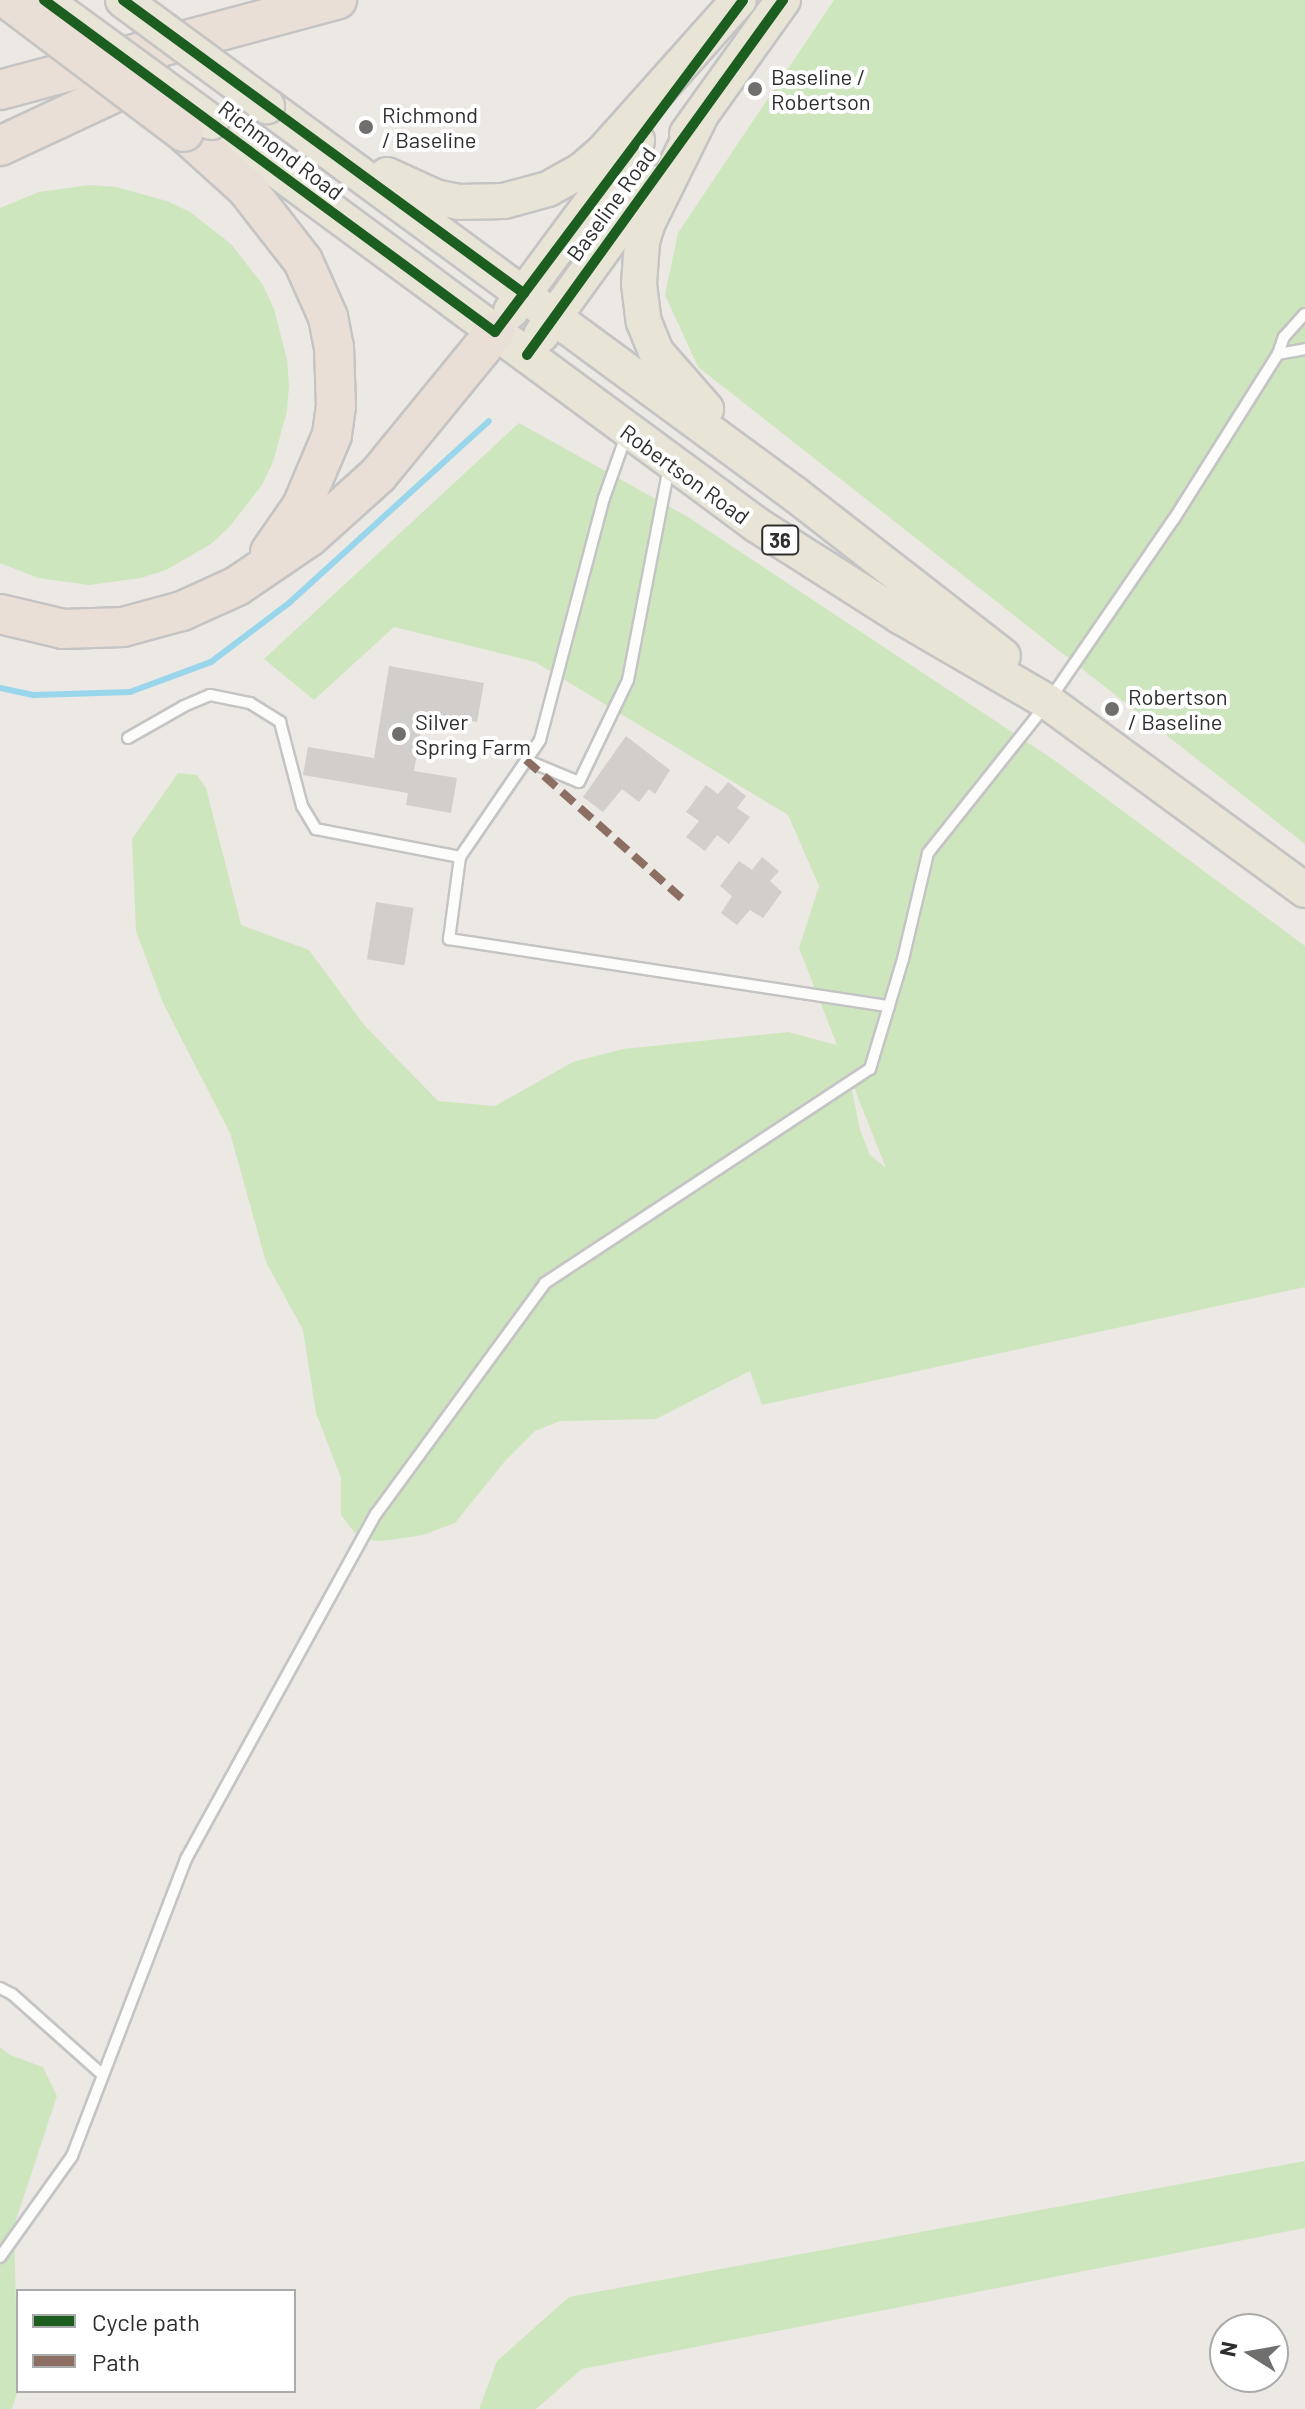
<!DOCTYPE html>
<html>
<head>
<meta charset="utf-8">
<style>
  body { margin:0 }
  #map { position:relative; width:1305px; height:2409px; overflow:hidden; background:#ece8e4; font-family:Barlow,sans-serif }
  div>[style] { position:absolute }
  [style*='--x'] { left:calc(var(--x)*1px); top:calc(var(--y)*1px); width:calc(var(--w)*1px); rotate:calc(var(--a)*1deg) }
  .green>* { inset:0; background:#cee6be }
  .stream>* { height:6px; margin:-3px; padding:0 3px; transform-origin:3px; border-radius:3px; background:#99d6ec }
  .building>* { inset:0; background:#d1cecb; transform-origin:0 0 }
  .roads { filter:drop-shadow(2px 0 #c5c4c5) drop-shadow(-2px 0 #c5c4c5) drop-shadow(0 2px #c5c4c5) drop-shadow(0 -2px #c5c4c5) }
  .lane>* { height:10px; margin:-5px; padding:0 5px; transform-origin:5px; border-radius:5px; background:#fcfcfb }
  .primary>* { height:34px; margin:-17px; padding:0 17px; transform-origin:17px; border-radius:17px; background:#e8e4d6 }
  .highway>* { height:38px; margin:-19px; padding:0 19px; transform-origin:19px; border-radius:19px; background:#eadfd6 }
  .bridges { filter:drop-shadow(2px 0 #c6c5c4) drop-shadow(-2px 0 #c6c5c4) drop-shadow(0 2px #c6c5c4) drop-shadow(0 -2px #c6c5c4) }
  .primary-bridge>* { height:34px; margin:-17px; padding:0 17px; transform-origin:17px; border-radius:17px; background:#e8e4d6 }
  .highway-bridge>* { height:38px; margin:-19px; padding:0 19px; transform-origin:19px; border-radius:19px; background:#eadfd6 }
  .quiet>* { height:8px; margin-top:-4px; transform-origin:0; background:repeating-linear-gradient(90deg,#8d6e63 0 16px,transparent 0 24px) }
  .cycleway>* { height:10px; margin:-5px; padding:0 5px; transform-origin:5px; border-radius:5px; background:#1b5e20 }
  .dots>* { width:22px; height:22px; translate:-50% -50%; box-sizing:border-box; border:4px solid #fff; border-radius:50% }
  span { translate:-50% -50%; white-space:nowrap; text-align:center; line-height:1.15; -webkit-text-stroke:8px #fff; paint-order:stroke }
  .shield-label span { padding:2px 6px; background:#fff; border:2px solid; border-radius:6px; -webkit-text-stroke-width:0 }
  .shield-label { font-size:20px; color:#2e2e2e; font-weight:700 }
  .poi-label { font-size:22px; color:#2e2e2e }
  .left { translate:0 -50%; text-align:left }
  .street-label { font-size:22px; color:#2e2e2e }
  .legend { position:absolute; left:16px; top:2289px; width:280px; height:104px; box-sizing:border-box; background:#fff; border:2px solid #ababab; margin:0; padding:10px 14px; list-style:none; font-size:24px; color:#2e2e2e }
  .legend li { display:flex; align-items:center; gap:16px; height:40px }
  .legend b { width:40px; border:2px solid #ababab }
  .north { position:absolute; left:1209px; top:2313px; width:80px; height:80px; box-sizing:border-box; background:#fff; border:2px solid #ababab; border-radius:50%; rotate:281deg; font-size:22px; font-weight:700; line-height:32px; text-align:center; color:#2e2e2e }
  .north::after { content:''; display:block; margin:auto; width:28px; height:36px; background:#706f6e; clip-path:polygon(50% 0,100% 100%,50% 72%,0 100%) }
</style>
</head>
<body>
<div id="map">
  <div class="green">
    <div style="clip-path:polygon(834px 0,1305px 0,1305px 844px,698px 367px,665px 295px,678px 233px)"></div>
    <div style="clip-path:polygon(90px 185px,116px 187px,167px 201px,190px 212px,231px 244px,263px 285px,274px 309px,287px 359px,289px 385px,287px 411px,273px 462px,262px 485px,230px 526px,211px 544px,166px 570px,141px 578px,89px 585px,38px 578px,0 563px,0 208px,39px 192px)"></div>
    <div style="clip-path:polygon(evenodd,519px 423px,688px 517px,1054px 760px,1305px 946px,1305px 1287px,762px 1405px,750px 1371px,656px 1419px,560px 1421px,535px 1431px,505px 1461px,455px 1523px,423px 1535px,390px 1540px,375px 1541px,355px 1533px,341px 1515px,341px 1478px,316px 1413px,303px 1330px,266px 1262px,230px 1133px,163px 1003px,136px 931px,132px 839px,178px 773px,197px 775px,206px 788px,241px 925px,309px 950px,365px 1026px,438px 1101px,495px 1106px,573px 1062px,623px 1049px,788px 1032px,837px 1045px,799px 948px,819px 886px,788px 815px,535px 662px,394px 627px,314px 700px,264px 659px,519px 423px,849px 1074px,849px 1075px,886px 1168px,870px 1155px,860px 1130px,849px 1074px)"></div>
    <div style="clip-path:polygon(0 2047px,10px 2055px,43px 2067px,57px 2096px,14px 2226px,18px 2390px,12px 2409px,0 2409px)"></div>
    <div style="clip-path:polygon(1305px 2161px,1305px 2228px,582px 2369px,536px 2409px,479px 2409px,497px 2361px,569px 2297px)"></div>
  </div>
  <div class="stream">
    <div style="--x:0;--y:688;--w:35;--a:12"></div>
    <div style="--x:34;--y:695;--w:96;--a:-1.8"></div>
    <div style="--x:130;--y:692;--w:86;--a:-20.3"></div>
    <div style="--x:211;--y:662;--w:98;--a:-37.1"></div>
    <div style="--x:289;--y:603;--w:270;--a:-42.3"></div>
  </div>
  <div class="building">
    <div style="clip-path:polygon(389px 666px,484px 683px,477px 722px,424px 713px,414px 771px,457px 778px,451px 813px,406px 805px,408px 793px,303px 775px,308px 747px,374px 758px)"></div>
    <div style="clip-path:polygon(626px 736px,670px 770px,655px 794px,649px 789px,639px 802px,622px 789px,603px 812px,583px 797px)"></div>
    <div style="clip-path:polygon(728px 782px,746px 796px,737px 808px,750px 817px,729px 844px,717px 835px,705px 851px,686px 837px,699px 821px,686px 812px,706px 785px,718px 794px)"></div>
    <div style="clip-path:polygon(762px 857px,779px 871px,770px 881px,782px 892px,763px 918px,750px 910px,737px 925px,721px 913px,732px 896px,720px 886px,739px 861px,752px 870px)"></div>
    <div style="left:376px;top:902px;width:38px;height:58px;rotate:9deg"></div>
  </div>
  <div class="roads">
    <div class="lane">
      <div style="--x:1278;--y:354;--w:27;--a:-10"></div>
      <div style="--x:128;--y:738;--w:64;--a:-29.7"></div>
      <div style="--x:184;--y:706;--w:28;--a:-23"></div>
      <div style="--x:210;--y:695;--w:41;--a:11.3"></div>
      <div style="--x:250;--y:703;--w:36;--a:32"></div>
      <div style="--x:280;--y:722;--w:87;--a:75.3"></div>
      <div style="--x:302;--y:806;--w:27;--a:59"></div>
      <div style="--x:316;--y:829;--w:147;--a:11"></div>
      <div style="--x:460;--y:857;--w:83;--a:97.6"></div>
      <div style="--x:449;--y:939;--w:445;--a:8.7"></div>
      <div style="--x:526;--y:760;--w:57;--a:22.5"></div>
      <div style="--x:579;--y:782;--w:113;--a:-64.3"></div>
      <div style="--x:628;--y:680;--w:216;--a:-79.1"></div>
      <div style="--x:460;--y:857;--w:142;--a:-55.6"></div>
      <div style="--x:540;--y:740;--w:250;--a:-75.2"></div>
      <div style="--x:604;--y:498;--w:66;--a:-70.5"></div>
      <div style="--x:0;--y:1988;--w:13;--a:27"></div>
      <div style="--x:12;--y:1994;--w:122;--a:41.7"></div>
      <div style="--x:0;--y:2257;--w:124;--a:-54.5"></div>
      <div style="--x:72;--y:2156;--w:318;--a:-69"></div>
      <div style="--x:186;--y:1859;--w:394;--a:-61.2"></div>
      <div style="--x:376;--y:1514;--w:286;--a:-53.8"></div>
      <div style="--x:545;--y:1283;--w:389;--a:-33.4"></div>
      <div style="--x:870;--y:1069;--w:115;--a:-73.3"></div>
      <div style="--x:903;--y:959;--w:109;--a:-76.7"></div>
      <div style="--x:928;--y:853;--w:193;--a:-51.5"></div>
      <div style="--x:1048;--y:702;--w:222;--a:-55.5"></div>
      <div style="--x:1174;--y:519;--w:195;--a:-57.8"></div>
      <div style="--x:1278;--y:354;--w:18;--a:-71"></div>
      <div style="--x:1284;--y:337;--w:31;--a:-48"></div>
    </div>
    <div class="primary">
      <div style="--x:267;--y:106;--w:657;--a:36.33"></div>
      <div style="--x:796;--y:495;--w:262;--a:37.9"></div>
      <div style="--x:700;--y:117;--w:117;--a:116.3"></div>
      <div style="--x:648;--y:222;--w:21;--a:107"></div>
      <div style="--x:642;--y:242;--w:42;--a:94.1"></div>
      <div style="--x:639;--y:284;--w:38;--a:83"></div>
      <div style="--x:644;--y:322;--w:32;--a:68"></div>
      <div style="--x:656;--y:352;--w:76;--a:48.7"></div>
      <div style="--x:211;--y:122;--w:679;--a:36.43"></div>
      <div style="--x:757;--y:525;--w:169;--a:32.5"></div>
      <div style="--x:900;--y:616;--w:171;--a:30.2"></div>
      <div style="--x:1048;--y:702;--w:318;--a:36.2"></div>
      <div style="--x:687;--y:134;--w:165;--a:-54.4"></div>
      <div style="--x:387;--y:175;--w:53;--a:24.6"></div>
      <div style="--x:435;--y:197;--w:24;--a:12"></div>
      <div style="--x:458;--y:202;--w:46;--a:-1.2"></div>
      <div style="--x:504;--y:201;--w:46;--a:-15.3"></div>
      <div style="--x:548;--y:189;--w:38;--a:-29"></div>
      <div style="--x:581;--y:171;--w:28;--a:-41"></div>
      <div style="--x:602;--y:153;--w:205;--a:-48.2"></div>
      <div style="--x:511;--y:311;--w:212;--a:-53.5"></div>
      <div style="--x:541;--y:335;--w:188;--a:-54.1"></div>
    </div>
    <div class="highway">
      <div style="--x:0;--y:90;--w:349;--a:-15"></div>
      <div style="--x:184;--y:132;--w:85;--a:42.1"></div>
      <div style="--x:247;--y:189;--w:91;--a:52.1"></div>
      <div style="--x:303;--y:261;--w:61;--a:65.9"></div>
      <div style="--x:328;--y:317;--w:31;--a:79"></div>
      <div style="--x:334;--y:347;--w:59;--a:88.1"></div>
      <div style="--x:336;--y:406;--w:29;--a:98"></div>
      <div style="--x:332;--y:435;--w:77;--a:112.9"></div>
      <div style="--x:302;--y:506;--w:56;--a:124.8"></div>
      <div style="--x:0;--y:146;--w:166;--a:-25"></div>
      <div style="--x:0;--y:614;--w:65;--a:13.4"></div>
      <div style="--x:63;--y:629;--w:60;--a:-1.9"></div>
      <div style="--x:123;--y:627;--w:61;--a:-15.2"></div>
      <div style="--x:182;--y:611;--w:60;--a:-24.4"></div>
      <div style="--x:237;--y:586;--w:87;--a:-34.2"></div>
      <div style="--x:309;--y:537;--w:93;--a:-41.9"></div>
      <div style="--x:378;--y:475;--w:185;--a:-50.7"></div>
    </div>
  </div>
  <div class="bridges">
    <div class="primary-bridge">
      <div style="--x:44;--y:0;--w:207;--a:36.1"></div>
      <div style="--x:123;--y:0;--w:179;--a:36.4"></div>
    </div>
    <div class="highway-bridge">
      <div style="--x:9;--y:0;--w:219;--a:37"></div>
    </div>
  </div>
  <div class="quiet">
    <div style="--x:526;--y:760;--w:213;--a:41.6"></div>
  </div>
  <div class="cycleway">
    <div style="--x:44;--y:0;--w:560;--a:36.36"></div>
    <div style="--x:495;--y:332;--w:414;--a:-53.2"></div>
    <div style="--x:123;--y:0;--w:497;--a:36.2"></div>
    <div style="--x:527;--y:355;--w:438;--a:-54.2"></div>
  </div>
  <div class="dots">
    <div style="left:755px;top:89px;background:#706f6e"></div>
    <div style="left:366px;top:127px;background:#706f6e"></div>
    <div style="left:1112px;top:709px;background:#706f6e"></div>
    <div style="left:399px;top:734px;background:#706f6e"></div>
  </div>
  <div class="shield-label">
    <span style="left:780px;top:540px">36</span>
  </div>
  <div class="poi-label">
    <span class="left" style="left:771px;top:89px">Baseline /<br>Robertson</span>
    <span class="left" style="left:382px;top:127px">Richmond<br>/ Baseline</span>
    <span class="left" style="left:1128px;top:709px">Robertson<br>/ Baseline</span>
    <span class="left" style="left:415px;top:734px">Silver<br>Spring Farm</span>
  </div>
  <div class="street-label">
    <span style="left:281px;top:150px;rotate:37deg">Richmond Road</span>
    <span style="left:611px;top:204px;rotate:-54deg">Baseline Road</span>
    <span style="left:685px;top:474px;rotate:36deg">Robertson Road</span>
  </div>
  <ul class="legend">
  <li><b style="height:10px;background:#1b5e20"></b>Cycle path</li>
  <li><b style="height:10px;background:#8d6e63"></b>Path</li>
  </ul>
  <div class="north">N</div>
</div>
</body>
</html>
